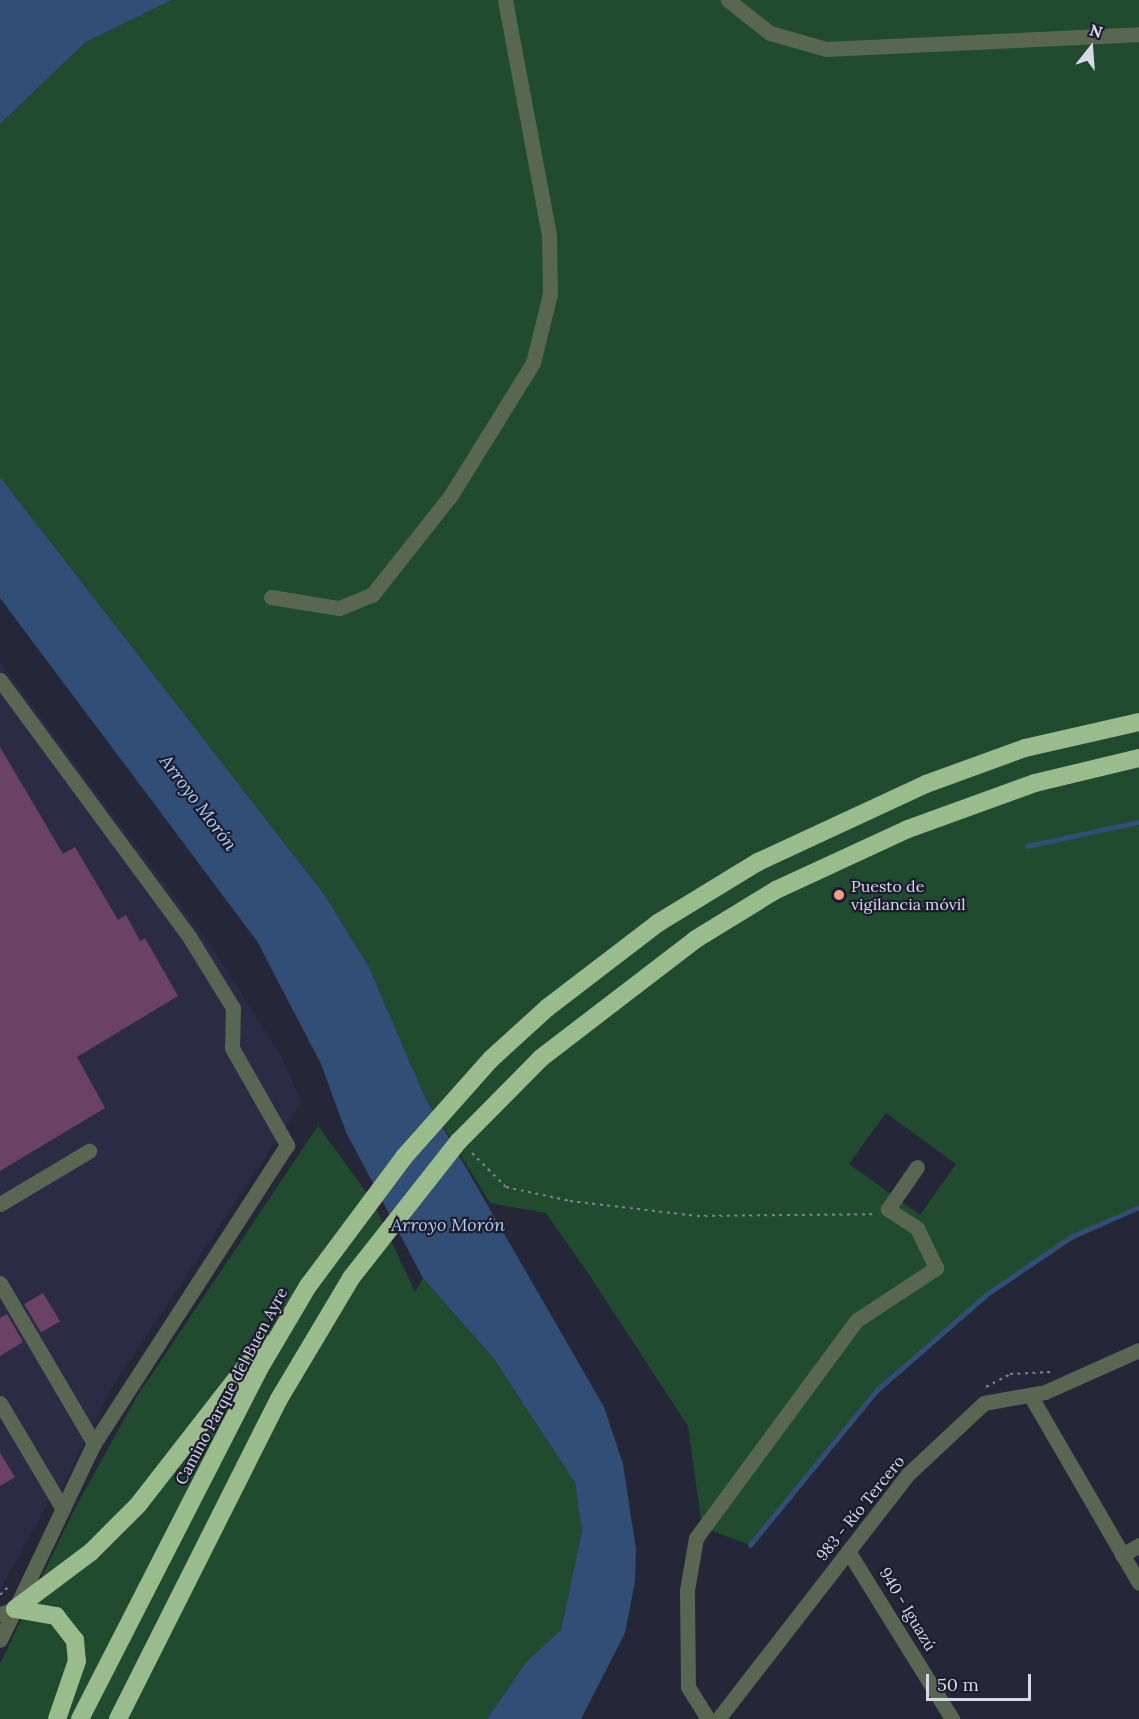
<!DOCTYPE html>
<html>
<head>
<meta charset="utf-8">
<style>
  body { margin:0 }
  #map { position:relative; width:1139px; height:1719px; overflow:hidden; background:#262639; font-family:Lora,serif }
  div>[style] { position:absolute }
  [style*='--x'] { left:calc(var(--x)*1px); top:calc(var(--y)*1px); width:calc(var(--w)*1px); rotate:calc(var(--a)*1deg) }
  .built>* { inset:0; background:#2c2b45 }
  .green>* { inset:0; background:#214b2f }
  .water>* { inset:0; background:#304e76 }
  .stream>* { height:4.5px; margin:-2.25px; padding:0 2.25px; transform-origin:2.25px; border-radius:2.25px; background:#304e76 }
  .building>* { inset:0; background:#6b4266; transform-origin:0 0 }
  .path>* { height:2px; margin-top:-1px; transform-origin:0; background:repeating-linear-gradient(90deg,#818191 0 3px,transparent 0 7.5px) }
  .minor>* { height:15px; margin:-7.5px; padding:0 7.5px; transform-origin:7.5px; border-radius:7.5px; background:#586652 }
  .highway>* { height:18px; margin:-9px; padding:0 9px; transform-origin:9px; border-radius:9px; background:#9abb8b }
  .dots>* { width:16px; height:16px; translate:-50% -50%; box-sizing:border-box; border:3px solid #1c1c2f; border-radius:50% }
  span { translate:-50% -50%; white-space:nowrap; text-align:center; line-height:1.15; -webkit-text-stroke:4.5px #1c1c2f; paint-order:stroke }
  .poi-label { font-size:16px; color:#d8d9e6 }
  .left { translate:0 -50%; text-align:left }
  .street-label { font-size:16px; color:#d8d9e6 }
  .water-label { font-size:18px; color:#b1cef5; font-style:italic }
  .north { position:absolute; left:1061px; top:18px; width:60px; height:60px; -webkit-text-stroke:4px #1c1c2f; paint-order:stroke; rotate:17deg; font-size:16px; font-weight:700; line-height:24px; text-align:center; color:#d8d9e6 }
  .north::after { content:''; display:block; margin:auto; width:21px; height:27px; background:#d8d9e6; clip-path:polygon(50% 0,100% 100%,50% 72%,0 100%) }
  .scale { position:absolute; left:926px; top:1674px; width:105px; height:27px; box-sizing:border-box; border:3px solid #d8d9e6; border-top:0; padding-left:8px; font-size:18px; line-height:21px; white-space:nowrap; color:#d8d9e6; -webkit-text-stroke:4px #1c1c2f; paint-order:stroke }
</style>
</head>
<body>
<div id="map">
  <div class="built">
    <div style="clip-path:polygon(0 662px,218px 956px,282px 1058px,302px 1102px,113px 1386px,57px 1497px,50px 1500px,0 1590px)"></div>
  </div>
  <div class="green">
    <div style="clip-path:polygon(evenodd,172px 0,1139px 0,1139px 1207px,1071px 1237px,987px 1294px,876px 1391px,750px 1545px,702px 1527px,688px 1426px,590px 1276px,546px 1213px,490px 1203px,424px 1095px,369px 967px,324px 894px,0 477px,0 124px,86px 42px,172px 0,886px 1113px,956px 1164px,920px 1215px,849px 1164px,886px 1113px)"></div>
    <div style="clip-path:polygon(318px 1126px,372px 1200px,415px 1292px,423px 1278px,494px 1359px,575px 1483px,582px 1531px,561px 1630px,527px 1661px,487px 1719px,0 1719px,0 1664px,74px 1510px,136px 1398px)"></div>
  </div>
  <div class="water">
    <div style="clip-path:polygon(0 0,172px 0,86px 42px,0 124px)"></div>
    <div style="clip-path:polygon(0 477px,324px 894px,369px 967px,424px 1095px,604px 1407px,623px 1464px,636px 1549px,635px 1582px,625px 1633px,581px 1719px,487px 1719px,527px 1661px,561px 1630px,582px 1531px,575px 1483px,494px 1359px,423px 1278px,346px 1132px,321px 1064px,257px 941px,0 598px)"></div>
  </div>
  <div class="stream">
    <div style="--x:1027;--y:846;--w:115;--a:-12.1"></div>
    <div style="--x:750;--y:1545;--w:199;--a:-50.7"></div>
    <div style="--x:876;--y:1391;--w:147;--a:-41.1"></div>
    <div style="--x:987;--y:1294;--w:102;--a:-34.2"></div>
    <div style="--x:1071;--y:1237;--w:74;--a:-23.8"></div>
  </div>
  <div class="building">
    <div style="clip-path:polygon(0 747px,63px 854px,75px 847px,118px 920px,126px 915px,140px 941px,145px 938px,178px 996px,77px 1057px,105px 1108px,0 1171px)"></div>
    <div style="left:43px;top:1293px;width:33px;height:22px;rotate:59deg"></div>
    <div style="clip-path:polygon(7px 1314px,23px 1342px,0 1356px,0 1318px)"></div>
    <div style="clip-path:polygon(0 1453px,15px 1477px,0 1486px)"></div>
  </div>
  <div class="path">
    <div style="--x:472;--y:1153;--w:48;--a:45"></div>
    <div style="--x:506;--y:1187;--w:66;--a:12.3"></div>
    <div style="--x:570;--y:1201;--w:128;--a:6.7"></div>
    <div style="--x:697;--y:1216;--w:177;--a:-0.6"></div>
    <div style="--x:986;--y:1387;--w:27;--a:-28"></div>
    <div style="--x:1010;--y:1374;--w:41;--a:-2.8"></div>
    <div style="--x:0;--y:1595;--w:13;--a:-45"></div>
  </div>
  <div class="minor">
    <div style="--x:728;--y:0;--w:53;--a:38.2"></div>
    <div style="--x:770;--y:33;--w:58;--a:15.9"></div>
    <div style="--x:826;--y:49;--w:313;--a:-2.7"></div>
    <div style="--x:271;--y:597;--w:69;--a:9.2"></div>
    <div style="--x:339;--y:608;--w:35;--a:-22"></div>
    <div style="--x:372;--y:595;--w:127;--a:-51.7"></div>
    <div style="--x:451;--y:495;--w:155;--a:-58.2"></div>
    <div style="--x:533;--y:363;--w:71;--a:-76.2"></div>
    <div style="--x:550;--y:294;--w:59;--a:-91"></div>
    <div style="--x:549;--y:235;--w:239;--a:-100.6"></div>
    <div style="--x:0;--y:680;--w:320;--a:53.6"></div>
    <div style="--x:190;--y:938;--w:82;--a:58.4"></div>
    <div style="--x:233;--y:1008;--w:40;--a:91.4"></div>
    <div style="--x:232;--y:1048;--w:112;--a:60.4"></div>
    <div style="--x:287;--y:1145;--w:355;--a:122.9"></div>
    <div style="--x:94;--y:1443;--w:184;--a:115.4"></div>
    <div style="--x:0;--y:1204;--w:104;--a:-30.8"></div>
    <div style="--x:0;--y:1283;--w:186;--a:59.6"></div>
    <div style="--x:1030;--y:1395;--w:217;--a:59.9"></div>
    <div style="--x:0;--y:1403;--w:123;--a:59.3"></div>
    <div style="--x:848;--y:1551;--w:198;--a:58.2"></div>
    <div style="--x:1122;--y:1555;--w:20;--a:-30"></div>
    <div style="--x:0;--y:1614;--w:16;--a:-18"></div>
    <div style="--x:15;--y:1609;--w:34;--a:116"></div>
    <div style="--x:708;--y:1719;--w:38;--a:-122"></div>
    <div style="--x:688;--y:1687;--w:97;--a:-90.6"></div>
    <div style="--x:687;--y:1590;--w:53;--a:-80.2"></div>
    <div style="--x:696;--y:1538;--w:271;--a:-53.6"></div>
    <div style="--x:857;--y:1320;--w:95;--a:-33.4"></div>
    <div style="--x:936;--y:1268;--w:44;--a:-115.4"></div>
    <div style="--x:917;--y:1228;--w:35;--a:-147"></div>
    <div style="--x:888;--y:1209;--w:51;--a:-55.4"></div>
    <div style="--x:718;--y:1719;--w:309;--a:-52.2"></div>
    <div style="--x:907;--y:1475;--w:105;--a:-43.1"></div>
    <div style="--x:984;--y:1403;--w:62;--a:-10.2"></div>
    <div style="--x:1045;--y:1392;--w:103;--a:-24.1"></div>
  </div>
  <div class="highway">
    <div style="--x:15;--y:1609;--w:95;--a:-36.9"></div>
    <div style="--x:91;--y:1552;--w:66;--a:-45"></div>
    <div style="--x:138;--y:1505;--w:205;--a:-52.1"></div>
    <div style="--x:15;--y:1609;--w:42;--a:9.7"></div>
    <div style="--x:56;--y:1616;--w:31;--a:52"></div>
    <div style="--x:75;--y:1640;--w:21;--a:85"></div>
    <div style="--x:77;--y:1661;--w:61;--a:109"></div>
    <div style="--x:80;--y:1719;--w:399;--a:-62.9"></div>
    <div style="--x:262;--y:1364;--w:91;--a:-59.5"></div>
    <div style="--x:308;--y:1286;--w:161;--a:-53.3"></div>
    <div style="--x:404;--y:1157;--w:131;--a:-48.4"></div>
    <div style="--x:491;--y:1059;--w:76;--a:-42.3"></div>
    <div style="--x:547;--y:1008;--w:140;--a:-37.4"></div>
    <div style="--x:658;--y:923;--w:117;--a:-31.4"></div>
    <div style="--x:758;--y:862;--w:185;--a:-24.9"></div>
    <div style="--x:926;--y:784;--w:105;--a:-20"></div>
    <div style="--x:1025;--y:748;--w:117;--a:-12.8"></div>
    <div style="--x:118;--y:1719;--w:358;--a:-63.3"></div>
    <div style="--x:279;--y:1399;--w:141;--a:-59.2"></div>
    <div style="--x:351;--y:1278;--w:173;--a:-51.8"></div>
    <div style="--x:458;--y:1142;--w:118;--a:-45.3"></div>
    <div style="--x:541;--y:1058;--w:195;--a:-37.5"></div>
    <div style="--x:696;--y:939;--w:94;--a:-31.5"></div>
    <div style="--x:776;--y:890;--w:145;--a:-24.8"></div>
    <div style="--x:908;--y:829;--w:135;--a:-19.9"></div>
    <div style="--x:1035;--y:783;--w:107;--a:-13.5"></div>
  </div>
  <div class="dots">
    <div style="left:839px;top:895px;background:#f39f85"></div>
  </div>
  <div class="poi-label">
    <span class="left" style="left:851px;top:895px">Puesto de<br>vigilancia móvil</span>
  </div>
  <div class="street-label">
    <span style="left:231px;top:1386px;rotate:-62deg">Camino Parque del Buen Ayre</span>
    <span style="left:860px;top:1508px;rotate:-51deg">983 - Río Tercero</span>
    <span style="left:908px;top:1609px;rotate:59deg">940 - Iguazú</span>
  </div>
  <div class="water-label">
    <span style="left:198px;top:803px;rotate:53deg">Arroyo Morón</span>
    <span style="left:448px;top:1225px">Arroyo Morón</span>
  </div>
  <div class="north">N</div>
  <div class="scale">50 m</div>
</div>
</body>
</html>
